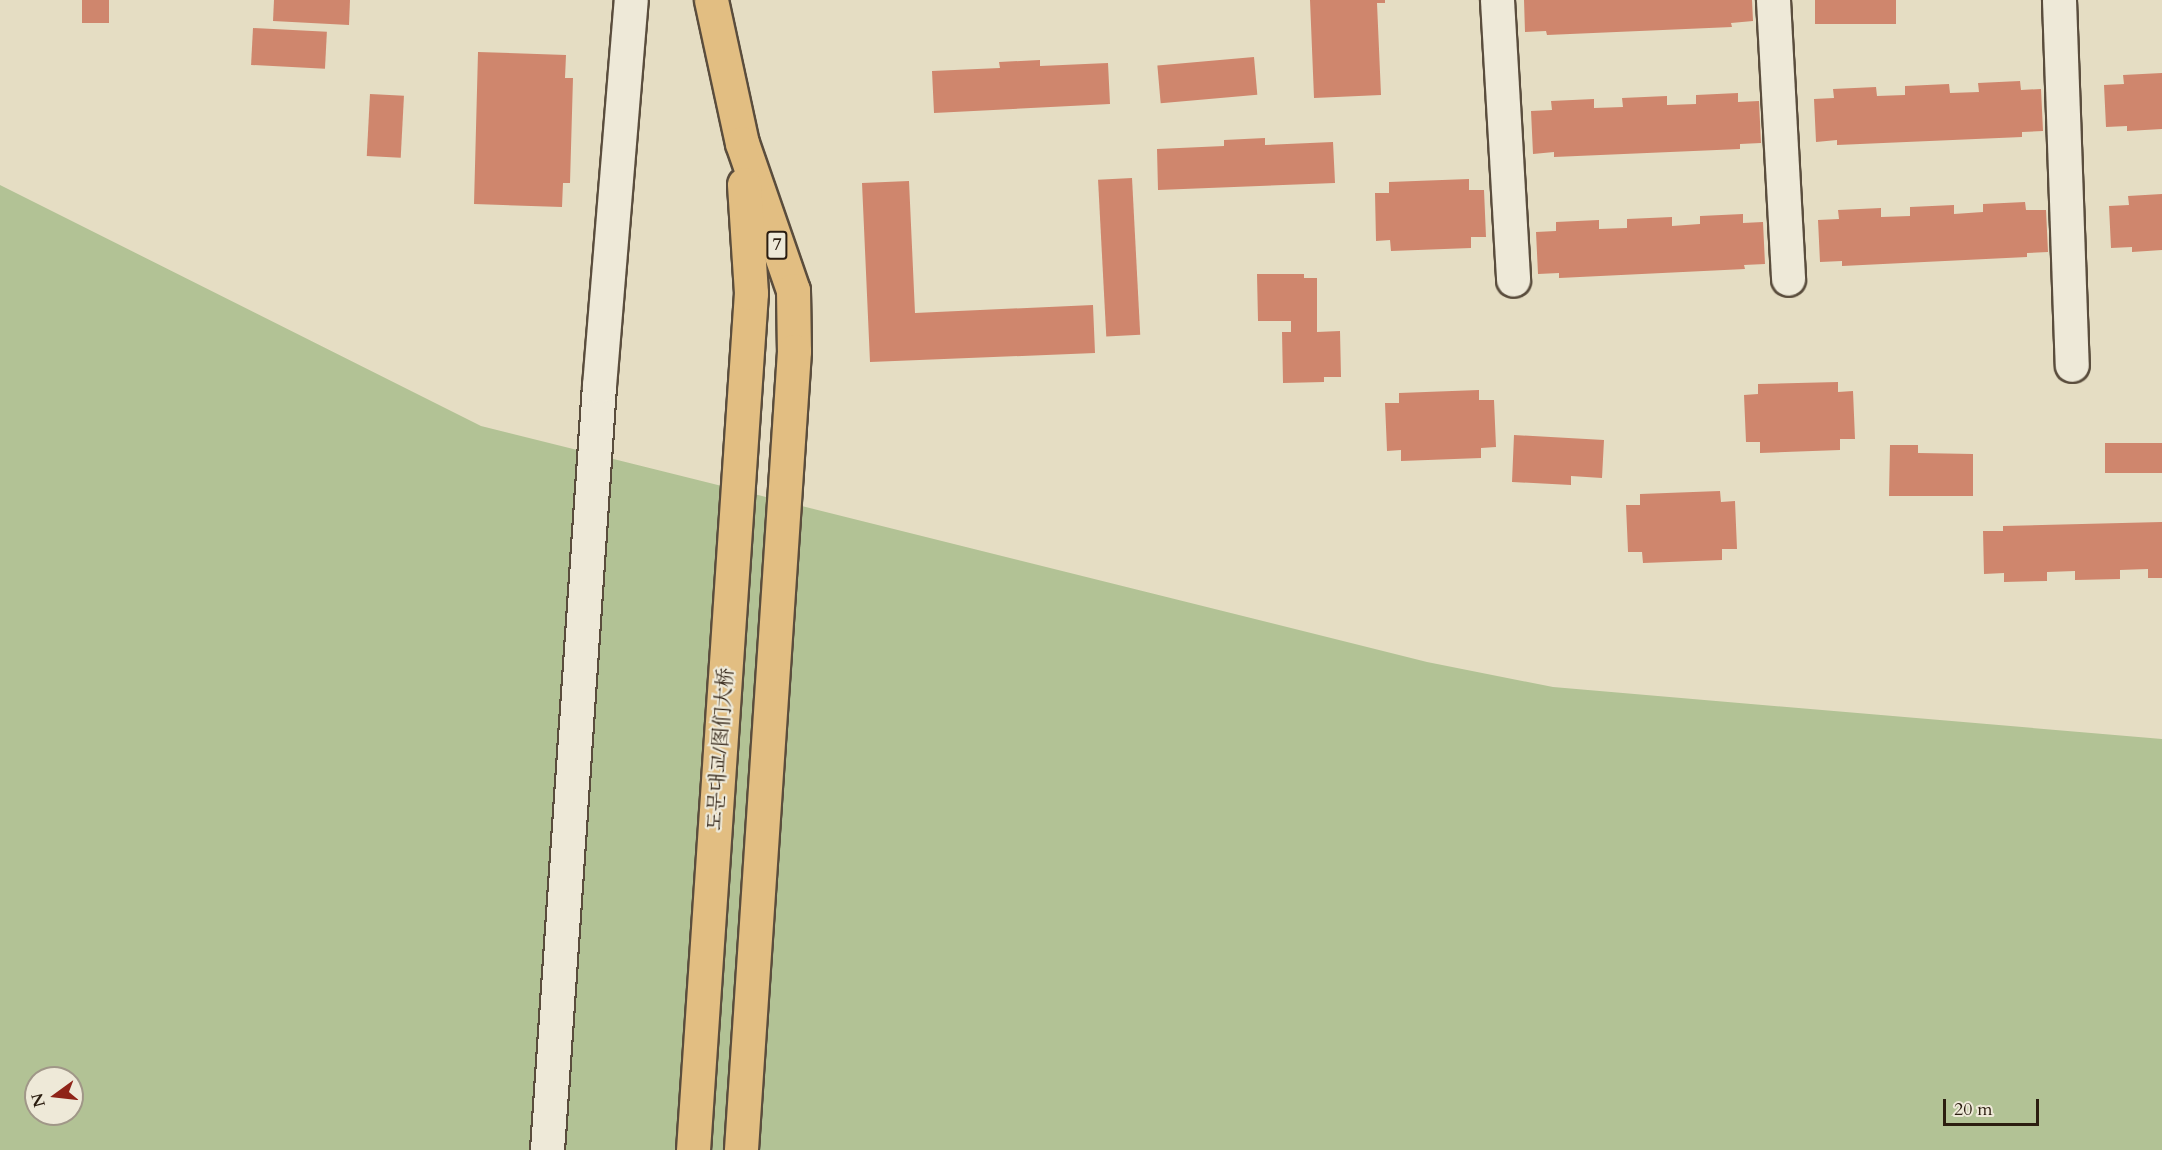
<!DOCTYPE html>
<html>
<head>
<meta charset="utf-8">
<style>
  body { margin:0 }
  #map { position:relative; width:2162px; height:1150px; overflow:hidden; background:#e5ddc3; font-family:Cardo,"Noto Serif SC","Noto Serif KR",serif }
  div>[style] { position:absolute }
  [style*='--x'] { left:calc(var(--x)*1px); top:calc(var(--y)*1px); width:calc(var(--w)*1px); rotate:calc(var(--a)*1deg) }
  .green>* { inset:0; background:#b2c295 }
  .building>* { inset:0; background:#cf866d; transform-origin:0 0 }
  .roads { filter:drop-shadow(2px 0 #5a4d3d) drop-shadow(-2px 0 #5a4d3d) drop-shadow(0 2px #5a4d3d) drop-shadow(0 -2px #5a4d3d) }
  .minor>* { height:33px; margin:-16.5px; padding:0 16.5px; transform-origin:16.5px; border-radius:16.5px; background:#eee9d8 }
  .major>* { height:33px; margin:-16.5px; padding:0 16.5px; transform-origin:16.5px; border-radius:16.5px; background:#e2be82 }
  span { translate:-50% -50%; white-space:nowrap; text-align:center; line-height:1.15; -webkit-text-stroke:4.5px #eee9d8; paint-order:stroke }
  .shield-label span { padding:2px 4px; background:#eee9d8; border:2px solid; border-radius:4px; -webkit-text-stroke-width:0 }
  .shield-label { font-size:18px; color:#2b1d10; font-weight:700 }
  .street-label { font-size:20px; color:#2b1d10 }
  .north { position:absolute; left:24px; top:1066px; width:60px; height:60px; box-sizing:border-box; background:#eee9d8; border:2px solid #a09788; border-radius:50%; rotate:255deg; font-size:16px; font-weight:700; line-height:24px; text-align:center; color:#2b1d10 }
  .north::after { content:''; display:block; margin:auto; width:21px; height:27px; background:#8f2418; clip-path:polygon(50% 0,100% 100%,50% 72%,0 100%) }
  .scale { position:absolute; left:1943px; top:1099px; width:96px; height:27px; box-sizing:border-box; border:3px solid #2b1d10; border-top:0; padding-left:8px; font-size:18px; line-height:21px; white-space:nowrap; color:#2b1d10; -webkit-text-stroke:4px #eee9d8; paint-order:stroke }
</style>
</head>
<body>
<div id="map">
  <div class="green">
    <div style="clip-path:polygon(evenodd,0 185px,481px 426px,1427px 662px,1553px 687px,2162px 739px,2162px 1150px,0 1150px,0 185px,36px 1078px,72px 1078px,72px 1114px,36px 1114px,36px 1078px)"></div>
  </div>
  <div class="building">
    <div style="left:82px;top:0;width:27px;height:23px"></div>
    <div style="clip-path:polygon(274px 0,350px 0,349px 25px,273px 21px)"></div>
    <div style="clip-path:polygon(1310px 0,1385px 0,1385px 3px,1377px 3px,1381px 95px,1314px 98px)"></div>
    <div style="clip-path:polygon(1524px 0,1752px 0,1753px 21px,1731px 23px,1732px 27px,1547px 35px,1546px 31px,1525px 32px)"></div>
    <div style="left:1815px;top:0;width:81px;height:24px"></div>
    <div style="left:253px;top:28px;width:74px;height:37px;rotate:3deg"></div>
    <div style="clip-path:polygon(478px 52px,566px 55px,565px 78px,573px 78px,570px 183px,563px 183px,562px 207px,474px 204px)"></div>
    <div style="left:1254px;top:57px;width:38px;height:97px;rotate:85deg"></div>
    <div style="clip-path:polygon(1040px 60px,1040px 66px,1108px 63px,1110px 104px,934px 113px,932px 71px,1000px 68px,999px 62px)"></div>
    <div style="clip-path:polygon(2162px 73px,2162px 129px,2127px 131px,2127px 126px,2106px 127px,2104px 85px,2124px 84px,2123px 75px)"></div>
    <div style="clip-path:polygon(2020px 81px,2021px 90px,2041px 89px,2043px 131px,2022px 132px,2022px 137px,1837px 145px,1837px 140px,1816px 142px,1814px 99px,1834px 98px,1833px 89px,1876px 87px,1877px 96px,1905px 95px,1905px 86px,1949px 84px,1950px 93px,1979px 92px,1978px 83px)"></div>
    <div style="clip-path:polygon(1738px 93px,1738px 102px,1759px 101px,1761px 143px,1740px 144px,1740px 149px,1554px 157px,1554px 152px,1533px 154px,1531px 111px,1552px 110px,1551px 101px,1594px 99px,1594px 108px,1623px 107px,1622px 98px,1667px 96px,1667px 105px,1696px 104px,1696px 95px)"></div>
    <div style="left:370px;top:94px;width:34px;height:62px;rotate:3deg"></div>
    <div style="clip-path:polygon(1265px 138px,1265px 145px,1333px 142px,1335px 183px,1158px 190px,1157px 149px,1224px 146px,1224px 140px)"></div>
    <div style="left:1132px;top:178px;width:157px;height:34px;rotate:87deg"></div>
    <div style="clip-path:polygon(1469px 179px,1469px 190px,1484px 190px,1486px 237px,1471px 237px,1471px 248px,1391px 251px,1390px 240px,1376px 241px,1375px 193px,1389px 193px,1389px 182px)"></div>
    <div style="clip-path:polygon(909px 181px,915px 313px,1093px 305px,1095px 353px,870px 362px,862px 183px)"></div>
    <div style="clip-path:polygon(2162px 194px,2162px 250px,2132px 252px,2132px 247px,2111px 248px,2109px 206px,2129px 205px,2128px 196px)"></div>
    <div style="clip-path:polygon(2025px 202px,2026px 210px,2046px 210px,2048px 252px,2027px 253px,2027px 257px,1842px 266px,1842px 261px,1820px 262px,1818px 220px,1839px 219px,1838px 210px,1881px 208px,1881px 217px,1910px 216px,1910px 207px,1954px 205px,1954px 214px,1983px 212px,1983px 204px)"></div>
    <div style="clip-path:polygon(1743px 214px,1743px 223px,1763px 222px,1765px 264px,1744px 265px,1745px 269px,1559px 278px,1559px 273px,1538px 274px,1536px 232px,1556px 231px,1556px 222px,1599px 220px,1599px 229px,1627px 228px,1627px 219px,1672px 217px,1672px 226px,1700px 224px,1700px 216px)"></div>
    <div style="clip-path:polygon(1257px 274px,1304px 274px,1304px 278px,1317px 278px,1317px 332px,1340px 331px,1341px 377px,1324px 377px,1324px 382px,1283px 383px,1282px 332px,1291px 332px,1291px 321px,1258px 321px)"></div>
    <div style="clip-path:polygon(1838px 382px,1838px 392px,1853px 391px,1855px 439px,1840px 439px,1840px 450px,1760px 453px,1760px 442px,1746px 442px,1744px 395px,1758px 394px,1758px 384px)"></div>
    <div style="clip-path:polygon(1479px 390px,1479px 400px,1494px 400px,1496px 447px,1481px 448px,1481px 458px,1401px 461px,1401px 450px,1387px 451px,1385px 403px,1399px 403px,1399px 393px)"></div>
    <div style="clip-path:polygon(1514px 435px,1604px 440px,1602px 478px,1571px 476px,1571px 485px,1512px 482px)"></div>
    <div style="left:2162px;top:443px;width:30px;height:57px;rotate:90deg"></div>
    <div style="clip-path:polygon(1890px 445px,1918px 445px,1918px 453px,1973px 454px,1973px 496px,1889px 496px)"></div>
    <div style="clip-path:polygon(1720px 491px,1721px 502px,1735px 501px,1737px 549px,1722px 549px,1722px 560px,1643px 563px,1642px 552px,1628px 552px,1626px 505px,1640px 505px,1640px 494px)"></div>
    <div style="clip-path:polygon(2162px 522px,2162px 578px,2148px 578px,2148px 569px,2120px 570px,2120px 579px,2075px 580px,2075px 571px,2047px 572px,2047px 581px,2004px 582px,2004px 573px,1984px 574px,1983px 531px,2003px 531px,2003px 526px)"></div>
  </div>
  <div class="roads">
    <div class="minor">
      <div style="--x:1497;--y:0;--w:280;--a:86.7"></div>
      <div style="--x:1773;--y:0;--w:279;--a:86.9"></div>
      <div style="--x:2059;--y:0;--w:365;--a:88"></div>
      <div style="--x:547;--y:1150;--w:766;--a:-86.11"></div>
      <div style="--x:599;--y:386;--w:387;--a:-85.3"></div>
    </div>
    <div class="major">
      <div style="--x:711;--y:0;--w:146;--a:77.8"></div>
      <div style="--x:742;--y:143;--w:156;--a:70.9"></div>
      <div style="--x:793;--y:290;--w:61;--a:89.1"></div>
      <div style="--x:794;--y:351;--w:801;--a:93.8"></div>
      <div style="--x:693;--y:1150;--w:859;--a:-86.13"></div>
      <div style="--x:751;--y:293;--w:109;--a:-93.7"></div>
    </div>
  </div>
  <div class="shield-label">
    <span style="left:777px;top:245px">7</span>
  </div>
  <div class="street-label">
    <span style="left:720px;top:749px;rotate:-86deg">도문대교/图们大桥</span>
  </div>
  <div class="north">N</div>
  <div class="scale">20 m</div>
</div>
</body>
</html>
